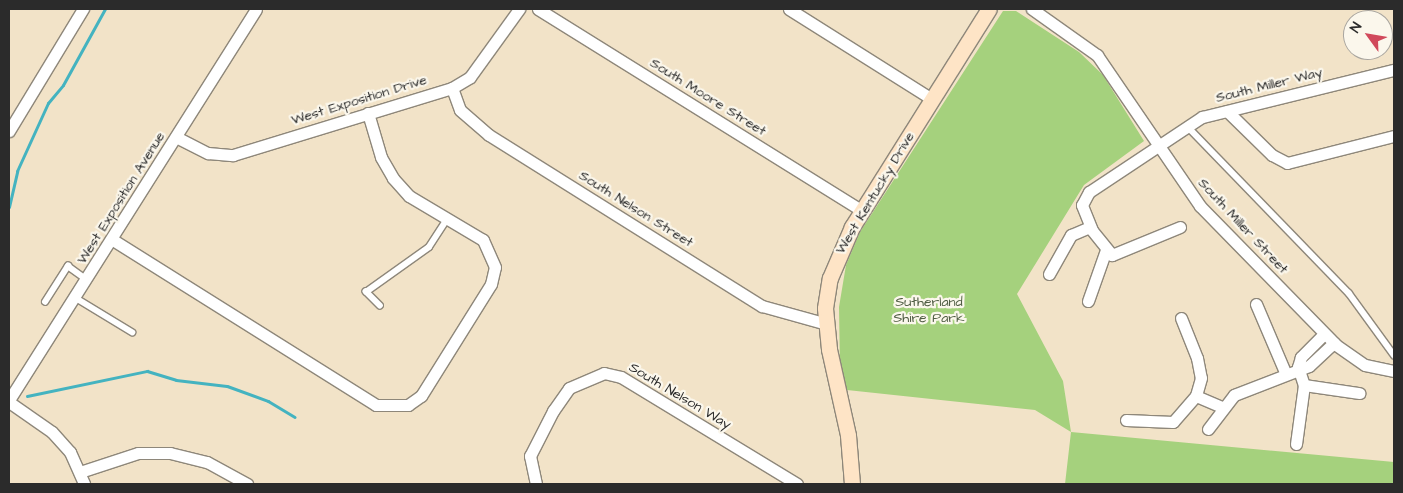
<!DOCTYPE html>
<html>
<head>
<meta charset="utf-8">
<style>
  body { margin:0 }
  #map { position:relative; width:1403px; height:493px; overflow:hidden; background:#f2e3c8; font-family:"Architects Daughter",sans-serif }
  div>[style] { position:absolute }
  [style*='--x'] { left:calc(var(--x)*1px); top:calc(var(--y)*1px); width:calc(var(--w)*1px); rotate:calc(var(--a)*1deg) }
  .green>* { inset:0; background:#a5d17d }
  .stream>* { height:3px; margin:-1.5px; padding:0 1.5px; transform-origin:1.5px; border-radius:1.5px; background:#44b3c0 }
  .roads { filter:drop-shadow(1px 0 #8e877a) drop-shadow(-1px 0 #8e877a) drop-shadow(0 1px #8e877a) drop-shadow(0 -1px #8e877a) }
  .lane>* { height:5.5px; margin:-2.75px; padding:0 2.75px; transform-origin:2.75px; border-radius:2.75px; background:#fff }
  .street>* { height:11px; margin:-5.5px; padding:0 5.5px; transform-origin:5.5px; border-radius:5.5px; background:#fff }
  .secondary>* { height:15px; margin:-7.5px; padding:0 7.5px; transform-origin:7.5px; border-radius:7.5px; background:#fee4c6 }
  span { translate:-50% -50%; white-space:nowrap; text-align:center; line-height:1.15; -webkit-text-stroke:4.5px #fbf7ec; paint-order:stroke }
  .street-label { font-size:14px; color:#2b2b2b }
  .park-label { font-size:14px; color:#505d44 }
  .frame { position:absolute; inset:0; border:10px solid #2b2b2b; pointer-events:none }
  .north { position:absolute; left:1343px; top:10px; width:50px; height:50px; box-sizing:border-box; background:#fbf7ec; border:1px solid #a8a59f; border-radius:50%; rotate:302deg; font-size:14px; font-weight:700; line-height:20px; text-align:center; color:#2b2b2b }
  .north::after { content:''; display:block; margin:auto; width:18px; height:22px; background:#d1495b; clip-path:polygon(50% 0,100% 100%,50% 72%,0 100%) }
</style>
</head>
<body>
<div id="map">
  <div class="green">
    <div style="clip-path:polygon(1003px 11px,1016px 11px,1079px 52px,1103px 75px,1144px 141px,1084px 185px,1017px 294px,1063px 381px,1071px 432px,1394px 462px,1394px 484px,1065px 484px,1071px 432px,1035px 410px,847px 390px,840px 369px,839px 307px,846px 265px,860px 232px)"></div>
  </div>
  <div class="stream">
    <div style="--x:9;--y:207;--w:37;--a:-77"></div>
    <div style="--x:17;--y:171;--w:75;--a:-65.5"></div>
    <div style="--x:48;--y:103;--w:23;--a:-50"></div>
    <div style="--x:63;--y:85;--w:87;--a:-61.1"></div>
    <div style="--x:27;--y:396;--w:123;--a:-11.8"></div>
    <div style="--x:147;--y:371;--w:30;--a:17"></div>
    <div style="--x:176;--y:380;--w:51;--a:6.7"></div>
    <div style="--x:227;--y:386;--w:44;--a:20.1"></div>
    <div style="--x:268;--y:401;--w:31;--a:31"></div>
  </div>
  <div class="roads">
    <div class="lane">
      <div style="--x:1187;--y:126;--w:233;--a:45.9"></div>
      <div style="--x:1349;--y:293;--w:77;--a:54"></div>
      <div style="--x:76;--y:298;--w:66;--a:31.3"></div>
      <div style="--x:45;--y:302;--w:43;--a:-57.4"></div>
      <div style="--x:68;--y:266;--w:22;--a:36"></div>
      <div style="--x:380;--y:306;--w:20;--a:-135"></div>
      <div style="--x:366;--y:292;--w:77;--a:-35.5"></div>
      <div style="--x:429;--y:247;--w:35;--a:-57"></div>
    </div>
    <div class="street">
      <div style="--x:538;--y:9;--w:382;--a:31.9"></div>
      <div style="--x:789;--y:9;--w:169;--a:32.2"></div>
      <div style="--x:1032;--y:9;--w:80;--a:35.3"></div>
      <div style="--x:1097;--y:55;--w:183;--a:55.7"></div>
      <div style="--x:1200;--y:206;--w:194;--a:45.6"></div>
      <div style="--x:1336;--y:345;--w:35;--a:35"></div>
      <div style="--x:1365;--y:365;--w:30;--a:12"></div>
      <div style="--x:452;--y:88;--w:23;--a:70"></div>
      <div style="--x:460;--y:110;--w:38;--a:41"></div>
      <div style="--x:489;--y:135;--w:322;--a:32.1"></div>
      <div style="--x:762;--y:306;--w:67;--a:15.5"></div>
      <div style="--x:1227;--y:111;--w:63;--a:44.4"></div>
      <div style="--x:1272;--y:155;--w:17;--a:28"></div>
      <div style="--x:1287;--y:163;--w:110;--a:-14.2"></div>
      <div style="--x:9;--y:131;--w:143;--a:-58.8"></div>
      <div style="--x:176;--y:137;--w:36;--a:27"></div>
      <div style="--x:208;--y:153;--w:25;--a:5"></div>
      <div style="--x:233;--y:155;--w:229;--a:-17"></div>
      <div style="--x:452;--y:88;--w:21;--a:-31"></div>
      <div style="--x:470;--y:77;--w:84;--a:-54.2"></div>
      <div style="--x:1180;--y:227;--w:74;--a:157.6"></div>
      <div style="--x:1112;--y:255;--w:32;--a:-129"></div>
      <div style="--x:1092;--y:230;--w:27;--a:-112"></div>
      <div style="--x:1082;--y:205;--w:15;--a:-62"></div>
      <div style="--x:1089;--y:192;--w:136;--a:-33.6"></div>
      <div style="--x:1202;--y:117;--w:198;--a:-13.8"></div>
      <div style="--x:113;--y:240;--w:310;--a:32.1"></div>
      <div style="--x:376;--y:405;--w:32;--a:0"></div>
      <div style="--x:408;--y:405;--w:16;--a:-35"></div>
      <div style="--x:421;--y:396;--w:132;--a:-58"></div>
      <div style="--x:491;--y:284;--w:17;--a:-77"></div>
      <div style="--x:495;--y:267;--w:30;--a:-114"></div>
      <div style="--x:483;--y:240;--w:86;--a:-149.3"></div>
      <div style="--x:409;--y:196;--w:24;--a:-132"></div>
      <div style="--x:393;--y:178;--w:24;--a:-120"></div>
      <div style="--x:381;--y:157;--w:46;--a:-106.5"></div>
      <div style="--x:1049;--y:274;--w:45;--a:-60.6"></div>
      <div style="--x:1071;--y:235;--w:21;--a:-23"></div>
      <div style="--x:1088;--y:301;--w:54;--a:-70.6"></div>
      <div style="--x:1256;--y:304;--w:74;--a:66.9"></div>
      <div style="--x:1181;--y:318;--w:43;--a:68.2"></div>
      <div style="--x:1197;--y:358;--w:20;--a:79"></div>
      <div style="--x:1201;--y:378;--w:19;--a:106"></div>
      <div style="--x:1196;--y:396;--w:30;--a:23"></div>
      <div style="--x:1324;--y:334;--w:33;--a:135"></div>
      <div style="--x:1301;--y:357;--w:10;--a:107"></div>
      <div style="--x:1298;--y:367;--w:19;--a:72"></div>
      <div style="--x:1304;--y:385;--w:56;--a:8.3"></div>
      <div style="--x:9;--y:400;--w:462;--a:-57.7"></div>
      <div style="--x:9;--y:402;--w:52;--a:34.9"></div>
      <div style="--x:52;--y:432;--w:27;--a:48"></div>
      <div style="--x:70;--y:452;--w:35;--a:66"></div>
      <div style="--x:1126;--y:420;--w:47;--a:2.4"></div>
      <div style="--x:1173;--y:422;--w:35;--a:-49"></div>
      <div style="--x:1208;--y:429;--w:43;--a:-52.6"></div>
      <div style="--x:1234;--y:395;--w:80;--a:-21.1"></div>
      <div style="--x:1309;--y:366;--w:34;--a:-43"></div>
      <div style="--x:1296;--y:444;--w:60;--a:-82.3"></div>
      <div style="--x:80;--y:472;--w:61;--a:-18.1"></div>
      <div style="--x:138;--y:453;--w:32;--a:0"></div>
      <div style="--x:170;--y:453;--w:38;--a:14"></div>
      <div style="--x:207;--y:462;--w:46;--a:28.8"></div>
      <div style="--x:536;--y:484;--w:29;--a:-102"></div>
      <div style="--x:530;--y:456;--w:51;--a:-62.9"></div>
      <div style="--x:553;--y:411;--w:28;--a:-55"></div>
      <div style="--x:569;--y:388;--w:38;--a:-23"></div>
      <div style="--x:604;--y:373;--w:17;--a:13"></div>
      <div style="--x:621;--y:377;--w:206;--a:31.3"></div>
    </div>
    <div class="secondary">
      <div style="--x:852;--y:484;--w:49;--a:-94.7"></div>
      <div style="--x:848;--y:435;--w:88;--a:-102.5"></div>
      <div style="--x:829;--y:349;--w:41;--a:-95.6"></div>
      <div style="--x:825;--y:308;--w:30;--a:-81"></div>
      <div style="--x:830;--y:278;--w:56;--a:-66.7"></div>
      <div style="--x:852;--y:227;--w:257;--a:-57.9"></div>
    </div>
  </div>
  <div class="street-label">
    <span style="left:1269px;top:85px;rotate:-14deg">South Miller Way</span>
    <span style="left:708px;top:97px;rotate:32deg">South Moore Street</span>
    <span style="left:359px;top:100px;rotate:-17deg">West Exposition Drive</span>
    <span style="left:875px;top:193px;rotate:-59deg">West Kentucky Drive</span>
    <span style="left:121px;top:198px;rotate:-58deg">West Exposition Avenue</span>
    <span style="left:636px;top:209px;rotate:32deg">South Nelson Street</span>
    <span style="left:1243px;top:226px;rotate:47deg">South Miller Street</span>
    <span style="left:680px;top:396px;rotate:31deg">South Nelson Way</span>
  </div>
  <div class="park-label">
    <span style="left:929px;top:310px">Sutherland<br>Shire Park</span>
  </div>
  <div class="frame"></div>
  <div class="north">N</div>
</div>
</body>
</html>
